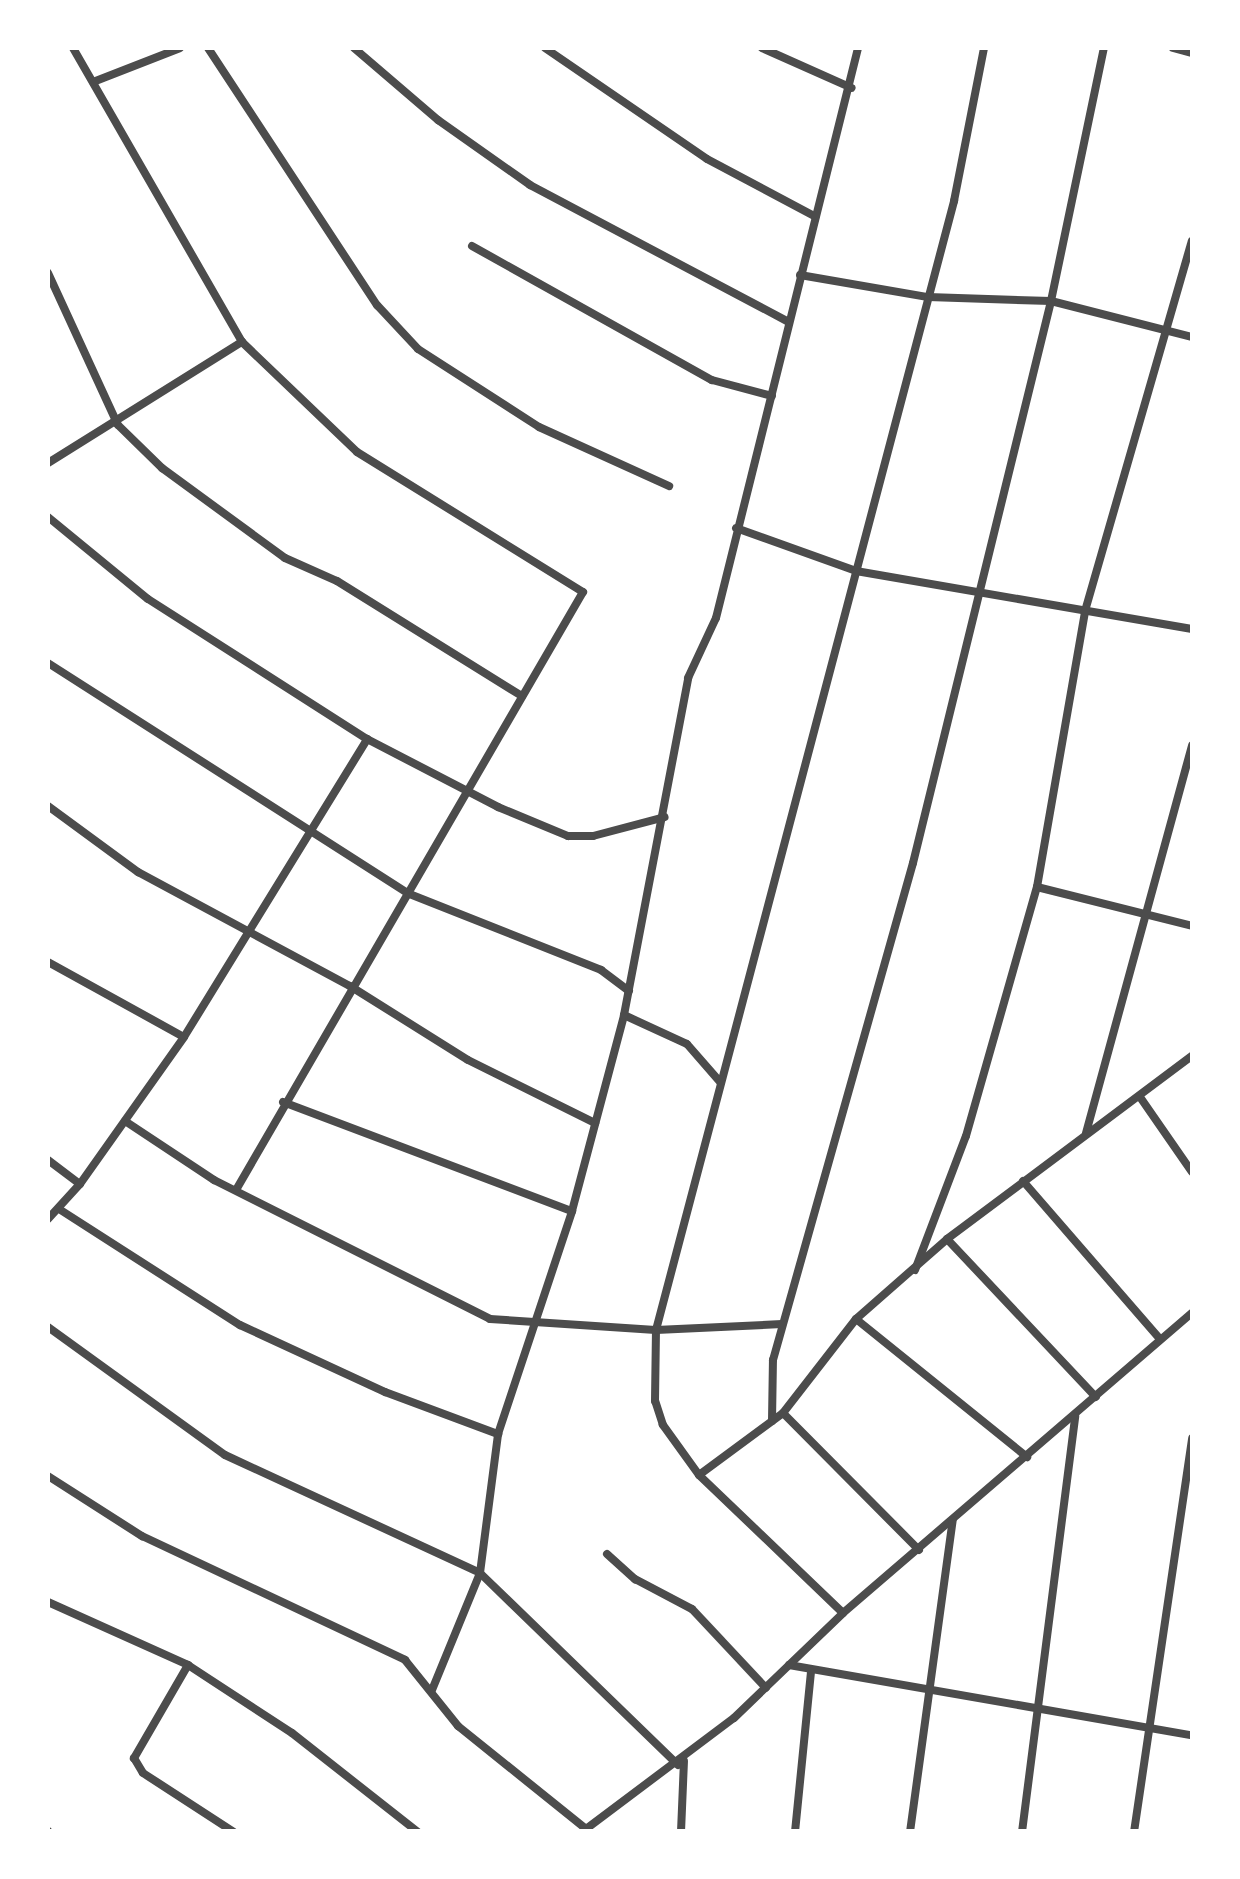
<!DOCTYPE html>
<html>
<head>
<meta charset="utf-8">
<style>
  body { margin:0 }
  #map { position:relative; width:1240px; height:1879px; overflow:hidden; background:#fff; font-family:Inter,sans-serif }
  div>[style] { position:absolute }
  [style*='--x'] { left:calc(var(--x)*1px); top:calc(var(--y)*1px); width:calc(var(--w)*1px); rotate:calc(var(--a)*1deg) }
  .minor>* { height:8px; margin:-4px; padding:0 4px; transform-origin:4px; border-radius:4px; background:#4c4c4c }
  span { translate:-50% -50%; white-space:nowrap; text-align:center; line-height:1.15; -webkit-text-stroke:10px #fff; paint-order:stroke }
  .frame { position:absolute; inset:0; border:50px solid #fff; pointer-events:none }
</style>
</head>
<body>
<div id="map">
  <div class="minor">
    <div style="--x:73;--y:48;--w:339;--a:60.1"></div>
    <div style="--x:242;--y:342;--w:159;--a:43.7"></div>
    <div style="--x:357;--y:452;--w:266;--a:31.8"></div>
    <div style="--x:583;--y:592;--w:691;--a:120.13"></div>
    <div style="--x:208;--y:48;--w:308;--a:56.7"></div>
    <div style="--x:377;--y:305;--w:60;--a:47"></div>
    <div style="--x:418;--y:349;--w:144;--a:32.8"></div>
    <div style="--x:539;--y:427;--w:143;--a:24.4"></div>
    <div style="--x:354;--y:48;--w:111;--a:40.6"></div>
    <div style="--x:438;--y:120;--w:113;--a:35.2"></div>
    <div style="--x:530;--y:185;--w:293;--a:27.9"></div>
    <div style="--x:545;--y:48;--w:196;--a:34.4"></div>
    <div style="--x:707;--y:159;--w:123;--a:28"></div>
    <div style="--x:762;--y:48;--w:98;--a:24"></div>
    <div style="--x:1173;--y:48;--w:20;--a:15"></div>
    <div style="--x:93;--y:82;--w:93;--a:-21.3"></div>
    <div style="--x:472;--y:246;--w:275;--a:29.2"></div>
    <div style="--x:712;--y:380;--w:62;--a:14.9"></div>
    <div style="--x:48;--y:273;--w:167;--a:65.3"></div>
    <div style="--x:118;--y:425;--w:62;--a:44.3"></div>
    <div style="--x:162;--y:468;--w:152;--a:36.2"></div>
    <div style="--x:285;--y:558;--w:57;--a:23.9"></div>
    <div style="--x:337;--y:581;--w:218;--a:31.9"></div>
    <div style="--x:800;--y:275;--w:130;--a:9.8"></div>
    <div style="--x:928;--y:297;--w:123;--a:1.9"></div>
    <div style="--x:1051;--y:301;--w:146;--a:14.3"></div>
    <div style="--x:48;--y:463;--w:229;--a:-32"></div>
    <div style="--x:48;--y:517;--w:129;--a:39.4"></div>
    <div style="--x:148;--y:599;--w:260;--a:32.6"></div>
    <div style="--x:367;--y:739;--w:148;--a:27.4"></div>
    <div style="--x:498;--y:807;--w:76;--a:22.5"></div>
    <div style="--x:568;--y:836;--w:25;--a:0"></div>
    <div style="--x:593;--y:836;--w:74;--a:-14.8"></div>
    <div style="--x:736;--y:528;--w:127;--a:19.7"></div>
    <div style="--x:856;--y:571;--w:341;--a:9.8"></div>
    <div style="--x:48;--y:663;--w:426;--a:32.6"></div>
    <div style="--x:407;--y:893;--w:209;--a:21.6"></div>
    <div style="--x:601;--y:970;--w:35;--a:37"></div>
    <div style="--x:48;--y:806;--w:112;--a:36.3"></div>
    <div style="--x:138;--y:872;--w:241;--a:28.3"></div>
    <div style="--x:350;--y:986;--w:139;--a:32.1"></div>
    <div style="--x:468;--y:1060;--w:142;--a:26.4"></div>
    <div style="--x:1037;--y:887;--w:160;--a:14.1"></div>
    <div style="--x:48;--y:962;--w:155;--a:28.9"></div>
    <div style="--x:624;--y:1015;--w:69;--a:24.7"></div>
    <div style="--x:687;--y:1044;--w:50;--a:49"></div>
    <div style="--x:1140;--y:1097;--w:91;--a:55.3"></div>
    <div style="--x:283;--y:1102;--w:309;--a:20.7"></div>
    <div style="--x:125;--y:1121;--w:107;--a:33.5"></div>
    <div style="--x:214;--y:1180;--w:309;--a:26.7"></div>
    <div style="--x:490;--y:1319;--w:166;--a:3.8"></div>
    <div style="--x:656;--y:1330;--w:126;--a:-2.7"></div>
    <div style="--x:1086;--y:1133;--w:402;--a:-74.7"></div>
    <div style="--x:48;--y:1160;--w:40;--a:37"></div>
    <div style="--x:1023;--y:1181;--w:206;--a:49.1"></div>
    <div style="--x:59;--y:1209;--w:215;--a:32.7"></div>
    <div style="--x:240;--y:1325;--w:160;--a:24.8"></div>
    <div style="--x:385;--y:1392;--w:121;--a:20.4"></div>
    <div style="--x:48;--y:1219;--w:47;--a:-47.6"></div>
    <div style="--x:80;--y:1184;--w:180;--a:-54.7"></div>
    <div style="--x:184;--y:1037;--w:350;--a:-58.4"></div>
    <div style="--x:947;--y:1239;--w:217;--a:46.7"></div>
    <div style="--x:915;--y:1270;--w:143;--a:-69.2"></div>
    <div style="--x:966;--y:1136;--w:259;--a:-74.1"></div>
    <div style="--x:1037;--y:887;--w:280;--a:-80.1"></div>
    <div style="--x:1085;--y:611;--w:385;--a:-73.9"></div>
    <div style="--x:856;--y:1319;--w:220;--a:38.9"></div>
    <div style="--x:48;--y:1327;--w:218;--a:35.9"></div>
    <div style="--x:225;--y:1455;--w:281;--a:24.8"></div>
    <div style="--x:480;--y:1573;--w:276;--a:44.1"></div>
    <div style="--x:783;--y:1413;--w:193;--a:45.2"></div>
    <div style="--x:772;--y:1421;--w:61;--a:-89.1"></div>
    <div style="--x:773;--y:1360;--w:516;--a:-74.27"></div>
    <div style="--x:913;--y:863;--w:579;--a:-76.2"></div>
    <div style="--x:1051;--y:301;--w:258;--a:-78.2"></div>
    <div style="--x:699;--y:1475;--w:104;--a:-36.4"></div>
    <div style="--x:783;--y:1413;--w:119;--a:-52.2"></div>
    <div style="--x:856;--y:1319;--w:121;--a:-41.3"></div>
    <div style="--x:947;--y:1239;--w:306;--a:-36.8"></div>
    <div style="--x:48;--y:1476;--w:112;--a:32.6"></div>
    <div style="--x:142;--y:1536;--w:291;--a:25.2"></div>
    <div style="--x:405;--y:1660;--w:85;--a:51.2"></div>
    <div style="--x:458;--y:1726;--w:163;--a:38.8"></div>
    <div style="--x:607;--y:1554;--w:38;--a:42"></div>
    <div style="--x:635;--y:1579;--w:64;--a:27.8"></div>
    <div style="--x:692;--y:1609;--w:108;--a:46.9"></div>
    <div style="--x:48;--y:1602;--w:154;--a:24.2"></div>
    <div style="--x:188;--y:1665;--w:124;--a:33.2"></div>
    <div style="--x:292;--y:1733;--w:160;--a:38.2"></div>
    <div style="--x:843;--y:1613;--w:199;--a:-136.2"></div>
    <div style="--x:699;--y:1475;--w:62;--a:-125.8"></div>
    <div style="--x:663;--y:1425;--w:25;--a:-108"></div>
    <div style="--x:655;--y:1401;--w:71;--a:-89.2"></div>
    <div style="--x:656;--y:1330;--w:1168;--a:-75.21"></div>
    <div style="--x:954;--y:201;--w:156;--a:-78.9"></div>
    <div style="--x:188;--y:1665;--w:108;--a:120.1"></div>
    <div style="--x:134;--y:1758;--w:17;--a:59"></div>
    <div style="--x:143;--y:1773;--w:108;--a:33"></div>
    <div style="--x:789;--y:1665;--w:409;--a:9.9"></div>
    <div style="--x:432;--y:1690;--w:126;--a:-67.7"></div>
    <div style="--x:480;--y:1573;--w:140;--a:-82.6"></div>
    <div style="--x:498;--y:1434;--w:235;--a:-71.6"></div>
    <div style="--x:572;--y:1211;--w:203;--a:-75.1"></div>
    <div style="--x:624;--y:1015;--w:343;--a:-79.2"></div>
    <div style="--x:688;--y:678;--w:66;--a:-65"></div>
    <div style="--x:716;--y:618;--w:587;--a:-76.01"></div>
    <div style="--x:48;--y:1831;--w:1;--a:90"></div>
    <div style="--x:582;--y:1832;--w:190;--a:-36.9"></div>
    <div style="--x:734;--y:1718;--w:151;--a:-43.9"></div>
    <div style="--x:843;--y:1613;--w:460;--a:-40.7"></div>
    <div style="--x:681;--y:1832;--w:71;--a:-87.6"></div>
    <div style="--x:795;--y:1832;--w:161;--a:-84.3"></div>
    <div style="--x:910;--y:1832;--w:315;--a:-82.2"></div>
    <div style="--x:1022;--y:1832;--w:419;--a:-82.7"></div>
    <div style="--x:1134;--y:1832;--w:398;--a:-81.6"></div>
  </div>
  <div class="frame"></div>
</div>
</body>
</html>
